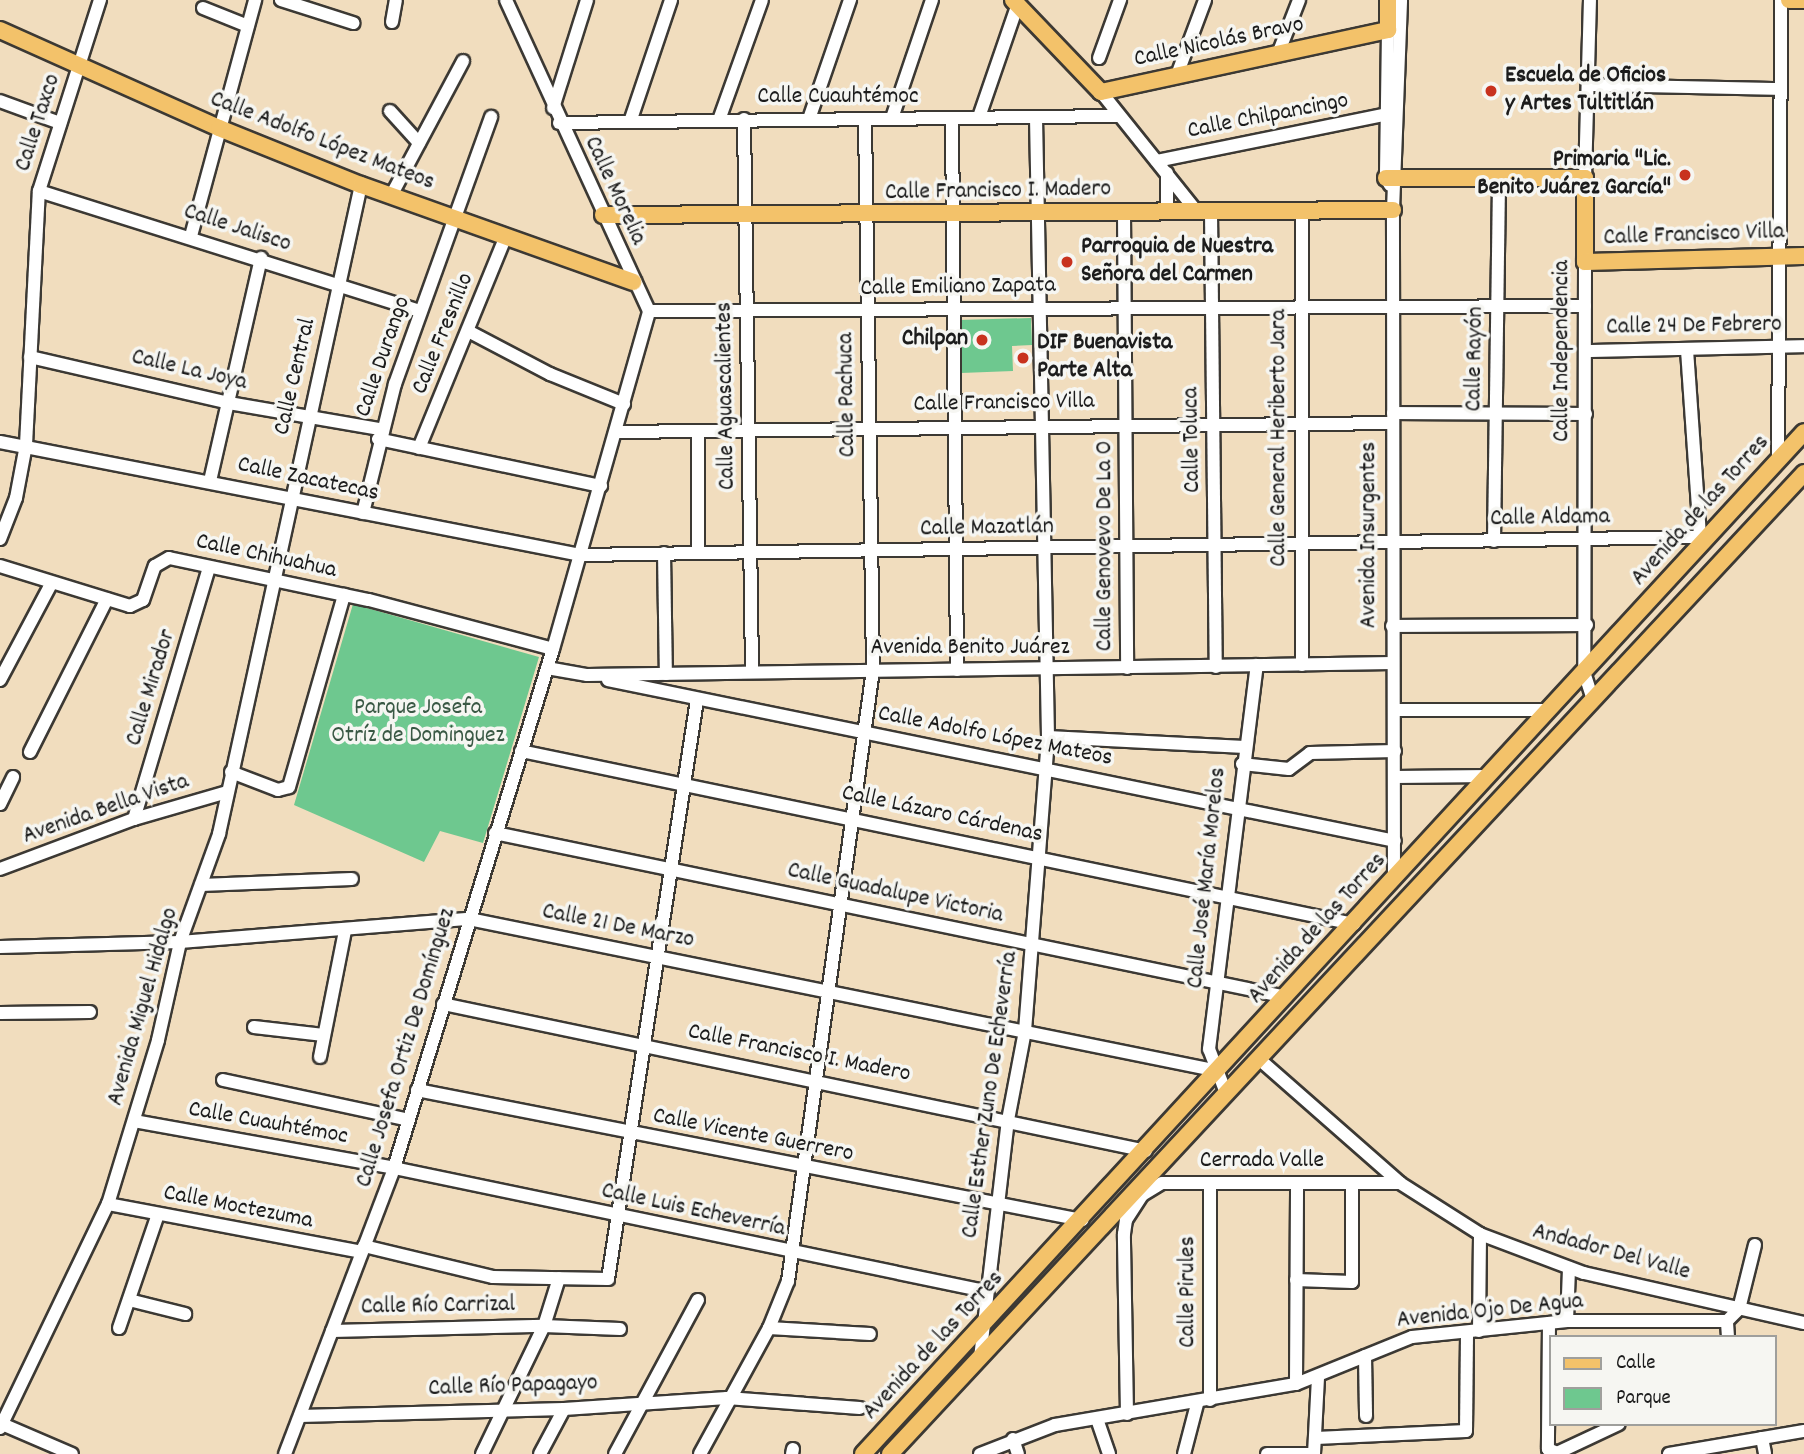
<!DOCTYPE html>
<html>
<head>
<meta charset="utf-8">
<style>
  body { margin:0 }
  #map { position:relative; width:1804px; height:1454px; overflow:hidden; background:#f1ddbe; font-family:Dekko,sans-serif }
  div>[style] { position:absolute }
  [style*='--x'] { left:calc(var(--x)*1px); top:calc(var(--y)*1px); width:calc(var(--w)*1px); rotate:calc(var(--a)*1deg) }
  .green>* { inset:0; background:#6ec88f }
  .roads { filter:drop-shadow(2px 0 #3c3934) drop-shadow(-2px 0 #3c3934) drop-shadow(0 2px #3c3934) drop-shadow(0 -2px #3c3934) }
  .minor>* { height:12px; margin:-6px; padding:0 6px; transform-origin:6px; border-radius:6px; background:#fff }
  .major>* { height:16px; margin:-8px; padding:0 8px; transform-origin:8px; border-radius:8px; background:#f3c26a }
  .dots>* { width:19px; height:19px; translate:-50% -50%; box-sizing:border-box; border:4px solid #f6f6f2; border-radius:50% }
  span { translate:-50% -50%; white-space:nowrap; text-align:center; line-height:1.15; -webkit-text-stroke:7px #f6f6f2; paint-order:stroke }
  .street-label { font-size:24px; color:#1c1c1c }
  .poi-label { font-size:24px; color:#1c1c1c; font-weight:700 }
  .left { translate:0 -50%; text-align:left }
  .right { translate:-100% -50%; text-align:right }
  .park-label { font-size:24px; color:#395844 }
  .legend { position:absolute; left:1549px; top:1335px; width:228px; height:91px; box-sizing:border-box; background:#f6f6f2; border:2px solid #9f9f9c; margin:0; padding:9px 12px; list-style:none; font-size:21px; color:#1c1c1c }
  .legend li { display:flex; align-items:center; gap:14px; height:35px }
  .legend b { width:35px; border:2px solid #9f9f9c }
</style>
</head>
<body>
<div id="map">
  <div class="green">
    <div style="clip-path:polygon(1031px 318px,1032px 345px,1012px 346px,1013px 371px,961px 373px,959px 320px)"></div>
    <div style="clip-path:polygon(353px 604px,539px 657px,483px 843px,440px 831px,424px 862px,294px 805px)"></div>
  </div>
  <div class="roads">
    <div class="minor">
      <div style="--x:281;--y:0;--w:76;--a:17.7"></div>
      <div style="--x:203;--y:8;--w:48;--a:21.8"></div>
      <div style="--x:392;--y:22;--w:22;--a:-80"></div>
      <div style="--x:1388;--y:30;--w:148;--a:90.8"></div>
      <div style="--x:1386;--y:178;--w:8;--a:60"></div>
      <div style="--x:1278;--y:54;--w:58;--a:-68.7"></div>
      <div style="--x:1099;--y:58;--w:62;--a:-70.1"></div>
      <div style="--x:1177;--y:75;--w:80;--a:-69.5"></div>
      <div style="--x:1588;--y:85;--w:191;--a:1.2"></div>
      <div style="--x:1101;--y:92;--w:154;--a:51.3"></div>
      <div style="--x:0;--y:101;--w:64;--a:20.1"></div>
      <div style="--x:553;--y:108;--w:113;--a:-72.5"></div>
      <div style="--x:390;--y:111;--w:43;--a:47.8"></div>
      <div style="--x:979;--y:117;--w:120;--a:-71"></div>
      <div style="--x:892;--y:118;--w:125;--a:-71.3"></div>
      <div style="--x:952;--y:118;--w:552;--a:89.48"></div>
      <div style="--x:744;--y:119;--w:553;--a:89.17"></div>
      <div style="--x:809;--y:119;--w:126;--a:-71"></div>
      <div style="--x:719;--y:120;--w:127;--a:-70.3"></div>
      <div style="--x:630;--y:122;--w:129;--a:-71.4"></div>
      <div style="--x:559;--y:123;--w:559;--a:-0.72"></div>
      <div style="--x:1157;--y:161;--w:236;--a:-11.5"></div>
      <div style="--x:1167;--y:173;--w:40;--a:90"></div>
      <div style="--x:1585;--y:178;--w:178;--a:-88.4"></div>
      <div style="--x:39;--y:191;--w:399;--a:17.5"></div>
      <div style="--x:391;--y:196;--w:153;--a:-61.9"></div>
      <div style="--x:1211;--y:212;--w:455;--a:89.4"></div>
      <div style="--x:1124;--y:214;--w:454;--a:89.6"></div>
      <div style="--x:191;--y:236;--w:245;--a:-74.8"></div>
      <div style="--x:1585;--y:262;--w:410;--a:90.1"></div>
      <div style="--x:1584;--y:672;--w:29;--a:72"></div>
      <div style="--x:649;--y:311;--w:936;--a:-0.31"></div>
      <div style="--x:468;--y:331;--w:93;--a:27.7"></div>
      <div style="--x:550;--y:374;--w:80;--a:22.1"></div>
      <div style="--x:1687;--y:350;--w:187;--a:86"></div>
      <div style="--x:1586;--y:351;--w:218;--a:-1.3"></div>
      <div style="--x:30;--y:357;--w:204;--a:13"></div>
      <div style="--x:229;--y:403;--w:153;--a:9.8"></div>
      <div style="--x:1393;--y:413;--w:193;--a:0.3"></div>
      <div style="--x:698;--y:431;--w:122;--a:90"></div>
      <div style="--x:616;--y:432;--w:777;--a:-0.66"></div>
      <div style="--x:378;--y:439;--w:228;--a:11.9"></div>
      <div style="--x:0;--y:442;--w:592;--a:11.01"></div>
      <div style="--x:581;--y:555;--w:1127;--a:-0.92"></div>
      <div style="--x:419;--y:448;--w:229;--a:-67.7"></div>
      <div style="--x:1778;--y:460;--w:460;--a:-89.6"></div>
      <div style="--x:210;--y:481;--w:229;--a:-77.1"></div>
      <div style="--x:363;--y:513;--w:133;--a:-76.1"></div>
      <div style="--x:395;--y:384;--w:284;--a:-70.2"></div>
      <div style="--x:0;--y:539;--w:44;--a:-68.7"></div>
      <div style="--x:16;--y:498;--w:54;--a:-79.3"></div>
      <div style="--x:26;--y:445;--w:254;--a:-87.1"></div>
      <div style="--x:39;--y:191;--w:201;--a:-72.3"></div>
      <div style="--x:1494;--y:541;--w:362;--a:-89.2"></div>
      <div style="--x:664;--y:553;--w:121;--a:89.1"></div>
      <div style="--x:0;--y:566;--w:136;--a:17.1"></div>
      <div style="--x:130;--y:606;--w:14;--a:-25"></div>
      <div style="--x:143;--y:600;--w:36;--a:-71"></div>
      <div style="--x:155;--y:566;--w:16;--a:-30"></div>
      <div style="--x:169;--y:558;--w:204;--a:11.9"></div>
      <div style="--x:369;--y:600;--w:190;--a:14.9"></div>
      <div style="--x:1392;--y:626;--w:195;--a:-0.3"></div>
      <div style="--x:1302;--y:665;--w:454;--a:-90"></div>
      <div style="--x:547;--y:668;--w:41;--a:9.9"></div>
      <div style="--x:587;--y:675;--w:806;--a:-0.85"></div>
      <div style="--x:0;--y:680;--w:109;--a:-62"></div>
      <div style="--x:608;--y:680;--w:803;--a:11.56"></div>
      <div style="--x:1394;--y:710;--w:155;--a:0"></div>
      <div style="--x:1048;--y:737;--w:197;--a:2.9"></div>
      <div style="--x:521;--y:751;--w:851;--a:11.73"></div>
      <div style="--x:30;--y:752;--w:171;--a:-63.3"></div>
      <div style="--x:1242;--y:764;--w:47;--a:6.1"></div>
      <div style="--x:1289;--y:769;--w:26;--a:-37"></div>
      <div style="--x:1310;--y:753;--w:85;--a:-1.3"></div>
      <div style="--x:231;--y:772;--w:50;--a:21"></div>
      <div style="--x:278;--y:790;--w:11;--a:-15"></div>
      <div style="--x:289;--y:787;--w:200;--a:-74"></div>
      <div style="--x:1395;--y:777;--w:94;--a:-0.6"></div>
      <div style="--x:0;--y:804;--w:30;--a:-64"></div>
      <div style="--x:134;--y:819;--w:262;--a:-73.4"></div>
      <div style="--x:495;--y:833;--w:808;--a:11.71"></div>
      <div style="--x:0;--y:869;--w:143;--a:-20.5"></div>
      <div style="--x:134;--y:819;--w:97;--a:-16.2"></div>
      <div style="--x:1394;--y:879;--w:669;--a:-90.09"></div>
      <div style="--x:1393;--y:210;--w:210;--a:-87.8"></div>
      <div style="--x:201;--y:885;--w:151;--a:-2.3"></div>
      <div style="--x:0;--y:947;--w:180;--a:-1.6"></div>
      <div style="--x:180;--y:942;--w:290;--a:-4.6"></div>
      <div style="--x:469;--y:919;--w:764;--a:11.47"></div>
      <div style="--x:443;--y:1004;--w:718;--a:11.81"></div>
      <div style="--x:0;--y:1013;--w:90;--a:-0.6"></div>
      <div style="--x:254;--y:1027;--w:70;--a:6.5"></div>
      <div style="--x:320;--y:1057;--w:128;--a:-78.8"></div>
      <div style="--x:1259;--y:1059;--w:188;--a:41.3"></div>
      <div style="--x:1400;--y:1183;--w:95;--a:32.5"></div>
      <div style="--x:1480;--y:1234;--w:111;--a:20.6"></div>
      <div style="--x:1584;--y:1273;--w:226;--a:12.8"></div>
      <div style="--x:223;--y:1080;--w:190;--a:12.1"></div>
      <div style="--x:417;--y:1090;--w:678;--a:11.06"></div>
      <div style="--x:1226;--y:1093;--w:47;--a:-111.1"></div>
      <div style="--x:1209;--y:1049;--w:387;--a:-82.9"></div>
      <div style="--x:134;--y:1121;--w:264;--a:10.2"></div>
      <div style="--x:394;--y:1168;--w:604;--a:11.76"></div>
      <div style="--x:108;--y:1204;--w:258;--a:10.7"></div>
      <div style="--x:364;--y:1246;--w:133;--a:13.5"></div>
      <div style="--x:493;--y:1277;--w:115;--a:1"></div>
      <div style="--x:608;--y:1279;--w:586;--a:-81.26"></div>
      <div style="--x:1296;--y:1280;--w:56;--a:2"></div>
      <div style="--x:1352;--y:1282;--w:98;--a:-90"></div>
      <div style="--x:129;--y:1300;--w:58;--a:14"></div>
      <div style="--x:1567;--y:1321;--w:53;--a:-87.8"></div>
      <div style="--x:1549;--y:1323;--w:126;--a:90.5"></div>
      <div style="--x:1548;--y:1449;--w:10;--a:24"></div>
      <div style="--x:1557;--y:1453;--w:68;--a:-25.1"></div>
      <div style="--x:119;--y:1328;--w:120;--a:-71.1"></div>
      <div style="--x:769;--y:1328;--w:101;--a:3.4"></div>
      <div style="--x:332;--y:1331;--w:212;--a:-1.4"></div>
      <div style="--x:544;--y:1326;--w:76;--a:2.3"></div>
      <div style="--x:1479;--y:1331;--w:97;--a:-89.4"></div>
      <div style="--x:1728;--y:1337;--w:16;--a:-94"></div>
      <div style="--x:1727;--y:1321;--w:17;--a:-45"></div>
      <div style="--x:1739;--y:1309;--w:66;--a:-76"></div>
      <div style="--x:1365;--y:1356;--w:60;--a:89"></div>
      <div style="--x:980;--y:1358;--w:240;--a:-83.3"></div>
      <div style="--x:1008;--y:1120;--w:91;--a:-79.2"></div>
      <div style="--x:1025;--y:1031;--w:295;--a:-85.5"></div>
      <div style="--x:1048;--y:737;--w:620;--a:-91.11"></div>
      <div style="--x:1296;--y:1384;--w:201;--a:-89.7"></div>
      <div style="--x:1210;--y:1400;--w:217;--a:-90"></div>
      <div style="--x:1127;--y:1414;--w:180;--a:-91"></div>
      <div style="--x:1124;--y:1234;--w:14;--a:-82"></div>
      <div style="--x:1126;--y:1220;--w:30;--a:-57"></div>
      <div style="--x:1142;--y:1195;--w:23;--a:-31"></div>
      <div style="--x:1162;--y:1183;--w:238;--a:0"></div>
      <div style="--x:300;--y:1416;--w:264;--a:-1.5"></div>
      <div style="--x:564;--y:1409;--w:163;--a:-3.9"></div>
      <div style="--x:727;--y:1398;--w:133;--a:4.3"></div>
      <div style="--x:1097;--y:1419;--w:37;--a:71"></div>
      <div style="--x:2;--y:1424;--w:76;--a:23.2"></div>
      <div style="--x:0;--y:1428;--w:249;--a:-64.3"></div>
      <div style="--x:108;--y:1204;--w:171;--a:-73"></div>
      <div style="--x:158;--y:1040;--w:100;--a:-77.3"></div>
      <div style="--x:180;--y:942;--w:115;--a:-70.1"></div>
      <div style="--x:219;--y:834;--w:664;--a:-77.66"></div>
      <div style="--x:1316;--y:1438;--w:150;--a:-2.7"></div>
      <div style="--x:1466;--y:1431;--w:99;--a:-89.4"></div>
      <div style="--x:1762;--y:1438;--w:16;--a:79"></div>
      <div style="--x:1013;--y:1439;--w:16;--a:72"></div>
      <div style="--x:285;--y:1454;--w:306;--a:-69.1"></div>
      <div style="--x:394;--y:1168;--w:543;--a:-72.97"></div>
      <div style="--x:553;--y:649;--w:351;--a:-74.1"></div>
      <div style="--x:649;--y:311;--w:342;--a:-114.7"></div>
      <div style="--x:482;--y:1454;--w:142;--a:-64.2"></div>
      <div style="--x:544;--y:1326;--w:50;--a:-72.6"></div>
      <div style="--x:540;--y:1454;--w:51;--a:-61.9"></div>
      <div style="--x:615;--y:1454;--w:175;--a:-61.7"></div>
      <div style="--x:700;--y:1454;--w:144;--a:-61.3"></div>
      <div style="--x:769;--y:1328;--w:51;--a:-68"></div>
      <div style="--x:788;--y:1281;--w:617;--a:-82.08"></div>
      <div style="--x:873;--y:670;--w:551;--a:-90.83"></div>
      <div style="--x:792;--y:1454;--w:5;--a:-79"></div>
      <div style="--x:980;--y:1454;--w:80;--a:-21.1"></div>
      <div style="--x:1055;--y:1425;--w:244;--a:-9.7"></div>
      <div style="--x:1296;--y:1384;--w:125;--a:-22.1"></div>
      <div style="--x:1412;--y:1337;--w:156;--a:-5.9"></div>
      <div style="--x:1567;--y:1321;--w:160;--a:0"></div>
      <div style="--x:1184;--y:1454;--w:52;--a:-75.4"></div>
      <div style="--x:1267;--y:1454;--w:47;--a:0"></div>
      <div style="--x:1314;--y:1454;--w:77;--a:-87"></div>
      <div style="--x:1669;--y:1454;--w:137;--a:-9.7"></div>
    </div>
    <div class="major">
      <div style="--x:1013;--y:0;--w:127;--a:46.3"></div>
      <div style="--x:1101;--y:92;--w:294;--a:-12.2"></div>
      <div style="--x:1388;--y:30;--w:30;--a:-90"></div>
      <div style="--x:1789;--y:0;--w:15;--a:0"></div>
      <div style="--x:0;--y:30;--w:240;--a:24.1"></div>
      <div style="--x:219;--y:128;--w:153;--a:21.9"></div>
      <div style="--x:361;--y:185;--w:289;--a:19.6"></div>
      <div style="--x:1386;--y:178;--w:199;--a:0"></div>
      <div style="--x:1585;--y:178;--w:84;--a:90"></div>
      <div style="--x:1585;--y:262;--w:219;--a:-1.6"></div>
      <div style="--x:603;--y:215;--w:790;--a:-0.36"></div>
      <div style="--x:863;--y:1454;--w:1389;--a:-47.36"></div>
      <div style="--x:890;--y:1454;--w:1341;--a:-47.02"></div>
    </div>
  </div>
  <div class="dots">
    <div style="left:1491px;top:91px;background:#c8321e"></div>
    <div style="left:1685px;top:175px;background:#c8321e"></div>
    <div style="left:1067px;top:262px;background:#c8321e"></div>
    <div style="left:982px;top:340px;background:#c8321e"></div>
    <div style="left:1023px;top:358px;background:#c8321e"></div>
  </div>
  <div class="street-label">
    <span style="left:1219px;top:43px;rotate:-12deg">Calle Nicolás Bravo</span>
    <span style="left:838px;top:98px">Calle Cuauhtémoc</span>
    <span style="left:1268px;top:117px;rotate:-11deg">Calle Chilpancingo</span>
    <span style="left:39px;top:123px;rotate:-72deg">Calle Taxco</span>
    <span style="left:322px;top:142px;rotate:21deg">Calle Adolfo López Mateos</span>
    <span style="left:614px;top:191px;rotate:65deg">Calle Morelia</span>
    <span style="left:998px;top:192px;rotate:-1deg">Calle Francisco I. Madero</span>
    <span style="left:237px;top:229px;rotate:18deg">Calle Jalisco</span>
    <span style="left:1694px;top:236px;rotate:-2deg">Calle Francisco Villa</span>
    <span style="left:958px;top:288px;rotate:-1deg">Calle Emiliano Zapata</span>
    <span style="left:1694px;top:327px;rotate:-1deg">Calle 24 De Febrero</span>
    <span style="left:444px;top:334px;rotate:-68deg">Calle Fresnillo</span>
    <span style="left:1563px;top:351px;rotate:-90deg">Calle Independencia</span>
    <span style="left:384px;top:357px;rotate:-71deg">Calle Durango</span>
    <span style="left:1476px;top:359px;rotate:-89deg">Calle Rayón</span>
    <span style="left:189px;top:371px;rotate:13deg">Calle La Joya</span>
    <span style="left:296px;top:377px;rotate:-77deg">Calle Central</span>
    <span style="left:848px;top:395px;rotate:-91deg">Calle Pachuca</span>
    <span style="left:727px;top:396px;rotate:-91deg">Calle Aguascalientes</span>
    <span style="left:1004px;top:404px;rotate:-1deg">Calle Francisco Villa</span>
    <span style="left:1280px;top:438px;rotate:-90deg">Calle General Heriberto Jara</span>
    <span style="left:1193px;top:440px;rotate:-91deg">Calle Toluca</span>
    <span style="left:308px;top:480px;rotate:12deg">Calle Zacatecas</span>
    <span style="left:1701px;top:511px;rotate:-48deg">Avenida de las Torres</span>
    <span style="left:1550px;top:519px;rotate:-1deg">Calle Aldama</span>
    <span style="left:987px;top:529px;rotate:-1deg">Calle Mazatlán</span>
    <span style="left:1370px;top:535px;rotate:-90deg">Avenida Insurgentes</span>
    <span style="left:1106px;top:546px;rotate:-90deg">Calle Genovevo De La O</span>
    <span style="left:266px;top:557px;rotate:12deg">Calle Chihuahua</span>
    <span style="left:970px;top:649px">Avenida Benito Juárez</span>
    <span style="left:152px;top:688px;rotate:-73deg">Calle Mirador</span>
    <span style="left:995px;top:737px;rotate:11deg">Calle Adolfo López Mateos</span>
    <span style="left:106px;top:810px;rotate:-19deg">Avenida Bella Vista</span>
    <span style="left:942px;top:815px;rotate:12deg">Calle Lázaro Cárdenas</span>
    <span style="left:1208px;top:878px;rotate:-84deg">Calle José María Morelos</span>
    <span style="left:895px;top:894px;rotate:12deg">Calle Guadalupe Victoria</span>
    <span style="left:618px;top:927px;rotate:11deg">Calle 21 De Marzo</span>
    <span style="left:1318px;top:929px;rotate:-48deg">Avenida de las Torres</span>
    <span style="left:144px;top:1007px;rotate:-74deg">Avenida Miguel Hidalgo</span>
    <span style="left:407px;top:1048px;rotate:-73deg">Calle Josefa Ortiz De Domínguez</span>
    <span style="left:799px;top:1054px;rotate:11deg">Calle Francisco I. Madero</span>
    <span style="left:991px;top:1095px;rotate:-82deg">Calle Esther Zuno De Echeverría</span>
    <span style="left:268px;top:1124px;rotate:10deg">Calle Cuauhtémoc</span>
    <span style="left:753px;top:1136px;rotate:11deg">Calle Vicente Guerrero</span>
    <span style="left:1262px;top:1162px">Cerrada Valle</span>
    <span style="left:238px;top:1208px;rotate:11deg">Calle Moctezuma</span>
    <span style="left:693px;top:1211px;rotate:12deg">Calle Luis Echeverría</span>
    <span style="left:1611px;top:1253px;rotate:15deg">Andador Del Valle</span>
    <span style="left:1189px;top:1292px;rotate:-90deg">Calle Pirules</span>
    <span style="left:438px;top:1307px;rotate:-1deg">Calle Río Carrizal</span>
    <span style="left:1490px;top:1312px;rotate:-6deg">Avenida Ojo De Agua</span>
    <span style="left:934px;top:1346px;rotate:-47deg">Avenida de las Torres</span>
    <span style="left:513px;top:1387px;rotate:-2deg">Calle Río Papagayo</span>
  </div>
  <div class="poi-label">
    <span class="left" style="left:1505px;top:91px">Escuela de Oficios<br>y Artes Tultitlán</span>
    <span class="right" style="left:1671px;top:175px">Primaria "Lic.<br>Benito Juárez García"</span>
    <span class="left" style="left:1081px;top:262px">Parroquia de Nuestra<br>Señora del Carmen</span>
    <span class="right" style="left:968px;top:340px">Chilpan</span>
    <span class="left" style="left:1037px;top:358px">DIF Buenavista<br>Parte Alta</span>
  </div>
  <div class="park-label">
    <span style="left:418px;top:723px">Parque Josefa<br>Otríz de Dominguez</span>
  </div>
  <ul class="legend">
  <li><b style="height:9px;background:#f3c26a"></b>Calle</li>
  <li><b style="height:19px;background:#6ec88f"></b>Parque</li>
  </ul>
</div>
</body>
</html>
